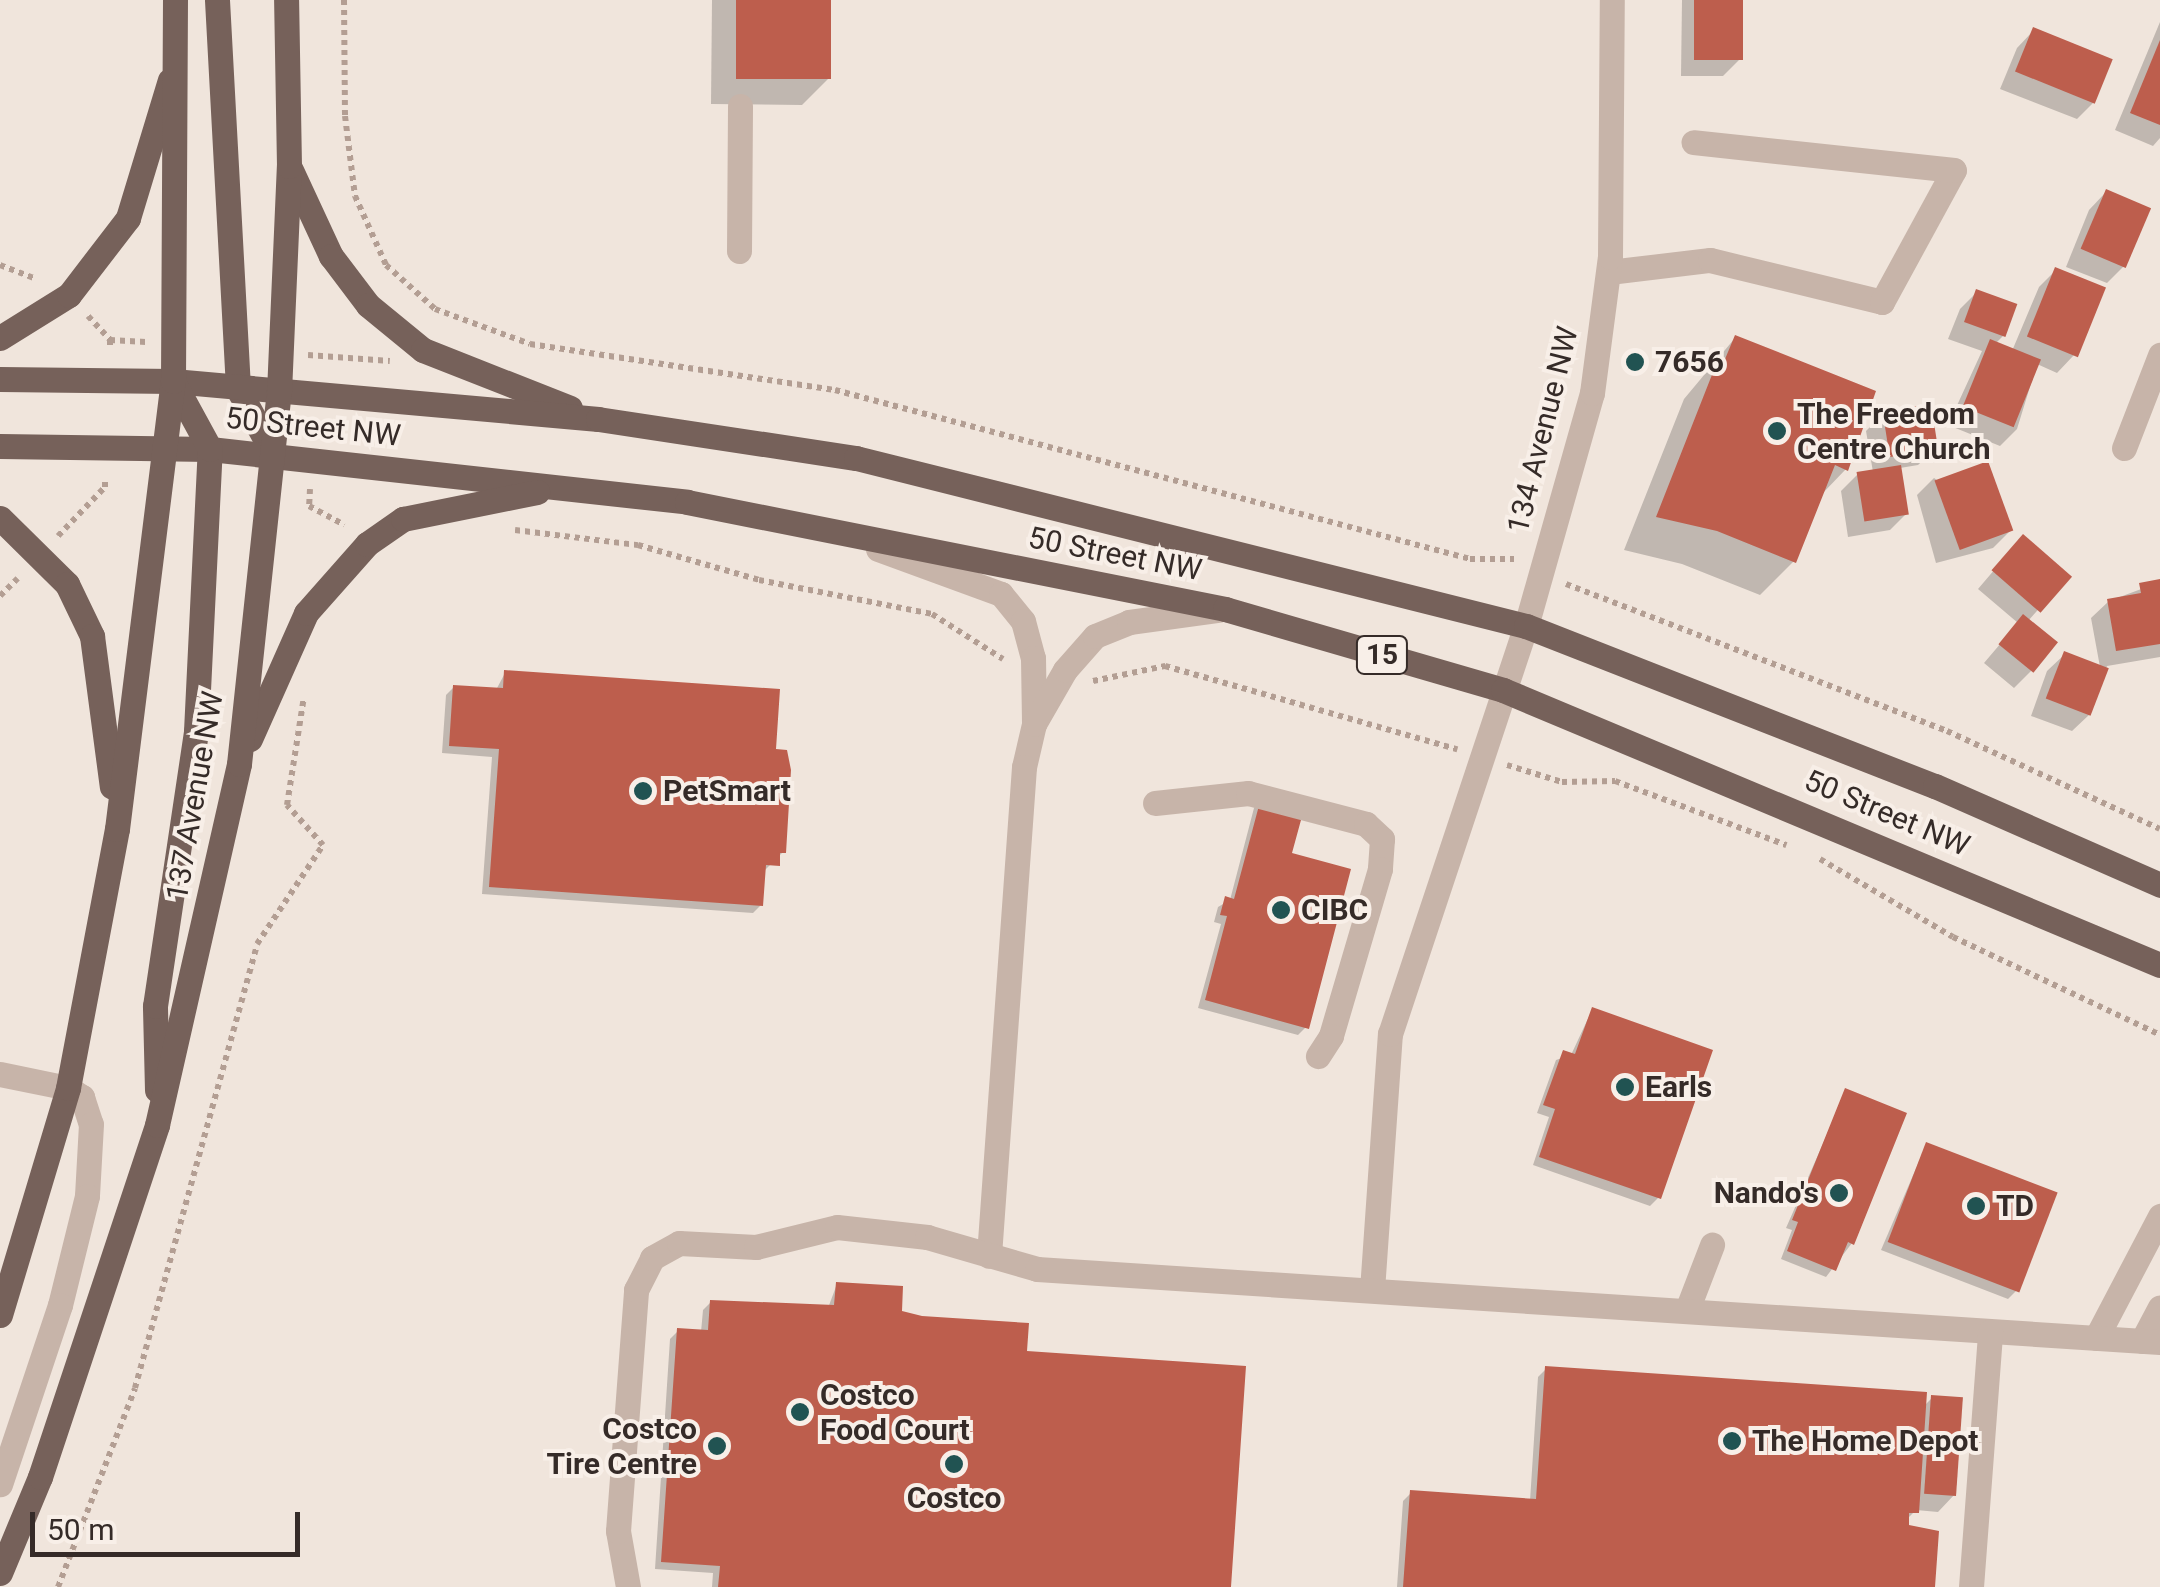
<!DOCTYPE html>
<html>
<head>
<meta charset="utf-8">
<style>
  body { margin:0 }
  #map { position:relative; width:2160px; height:1587px; overflow:hidden; background:#f0e5dc; font-family:Roboto,sans-serif }
  div>[style] { position:absolute }
  [style*='--x'] { left:calc(var(--x)*1px); top:calc(var(--y)*1px); width:calc(var(--w)*1px); rotate:calc(var(--a)*1deg) }
  .shadow>* { inset:0; background:#0003 }
  .building>* { inset:0; background:#bd5e4d; transform-origin:0 0 }
  .path>* { height:6px; margin-top:-3px; transform-origin:0; background:repeating-linear-gradient(90deg,#b39e93 0 5px,transparent 0 10px) }
  .minor>* { height:25px; margin:-12.5px; padding:0 12.5px; transform-origin:12.5px; border-radius:12.5px; background:#c7b4a9 }
  .major>* { height:25px; margin:-12.5px; padding:0 12.5px; transform-origin:12.5px; border-radius:12.5px; background:#76615a }
  .dots>* { width:28px; height:28px; translate:-50% -50%; box-sizing:border-box; border:5px solid #f8efe8; border-radius:50% }
  span { translate:-50% -50%; white-space:nowrap; text-align:center; line-height:1.15; -webkit-text-stroke:8px #f8efe8; paint-order:stroke }
  .shield-label span { padding:2px 8px; background:#f8efe8; border:2px solid; border-radius:8px; -webkit-text-stroke-width:0 }
  .shield-label { font-size:28px; color:#352b28; font-weight:700 }
  .poi-label { font-size:30px; color:#352b28; font-weight:700 }
  .left { translate:0 -50%; text-align:left }
  .right { translate:-100% -50%; text-align:right }
  .street-label { font-size:30px; color:#352b28 }
  .scale { position:absolute; left:30px; top:1512px; width:270px; height:45px; box-sizing:border-box; border:5px solid #352b28; border-top:0; padding-left:12px; font-size:30px; line-height:35px; white-space:nowrap; color:#352b28; -webkit-text-stroke:8px #f8efe8; paint-order:stroke }
</style>
</head>
<body>
<div id="map">
  <div class="shadow">
    <div style="clip-path:polygon(712px 0,828px 0,828px 79px,802px 105px,711px 104px)"></div>
    <div style="clip-path:polygon(1682px 0,1741px 0,1740px 59px,1723px 76px,1681px 76px)"></div>
    <div style="clip-path:polygon(2160px 22px,2160px 138px,2153px 146px,2115px 130px)"></div>
    <div style="clip-path:polygon(2034px 30px,2094px 102px,2077px 119px,2000px 89px,2017px 48px)"></div>
    <div style="clip-path:polygon(2106px 192px,2124px 266px,2107px 283px,2066px 267px,2089px 210px)"></div>
    <div style="clip-path:polygon(2056px 270px,2074px 355px,2057px 373px,2037px 364px,2017px 429px,2000px 446px,1948px 425px,1982px 351px,1948px 339px,1960px 309px,1977px 292px,2003px 336px,1995px 344px,2012px 351px,2039px 287px)"></div>
    <div style="clip-path:polygon(1735px 338px,1846px 469px,1821px 495px,1794px 561px,1760px 595px,1682px 564px,1624px 550px,1684px 399px)"></div>
    <div style="clip-path:polygon(1883px 414px,1936px 448px,1918px 465px,1900px 468px,1907px 513px,1890px 530px,1848px 537px,1841px 491px,1858px 474px,1873px 472px,1866px 431px)"></div>
    <div style="clip-path:polygon(1934px 478px,2010px 531px,1993px 548px,1936px 563px,1917px 495px)"></div>
    <div style="clip-path:polygon(2007px 555px,2068px 576px,2028px 621px,2031px 671px,2014px 688px,1984px 663px,2018px 623px,1978px 589px)"></div>
    <div style="clip-path:polygon(2160px 582px,2160px 657px,2107px 666px,2090px 714px,2072px 731px,2031px 716px,2047px 671px,2065px 654px,2100px 667px,2091px 618px,2109px 601px)"></div>
    <div style="clip-path:polygon(505px 673px,773px 751px,783px 852px,763px 872px,761px 905px,753px 913px,482px 894px,492px 757px,442px 753px,446px 695px,454px 687px,496px 690px)"></div>
    <div style="clip-path:polygon(1262px 800px,1289px 855px,1306px 1027px,1298px 1035px,1198px 1008px,1221px 924px,1214px 922px,1218px 907px,1230px 900px,1254px 808px)"></div>
    <div style="clip-path:polygon(1592px 1010px,1658px 1198px,1650px 1206px,1533px 1165px,1549px 1117px,1537px 1113px,1556px 1060px,1571px 1055px)"></div>
    <div style="clip-path:polygon(1846px 1091px,1852px 1243px,1826px 1277px,1781px 1259px,1792px 1230px,1786px 1228px)"></div>
    <div style="clip-path:polygon(1926px 1145px,2016px 1291px,2008px 1299px,1881px 1250px)"></div>
    <div style="clip-path:polygon(837px 1284px,899px 1313px,1025px 1354px,1229px 1587px,712px 1587px,713px 1573px,655px 1569px,670px 1339px,678px 1331px,701px 1332px,703px 1310px,711px 1302px,828px 1308px)"></div>
    <div style="clip-path:polygon(1546px 1369px,1924px 1406px,1932px 1398px,1955px 1494px,1938px 1512px,1916px 1510px,1906px 1520px,1933px 1587px,1397px 1587px,1403px 1501px,1411px 1493px,1530px 1501px,1538px 1377px)"></div>
  </div>
  <div class="building">
    <div style="left:736px;top:0;width:95px;height:79px"></div>
    <div style="left:1694px;top:0;width:49px;height:60px"></div>
    <div style="left:2033px;top:27px;width:86px;height:48px;rotate:22deg"></div>
    <div style="clip-path:polygon(2160px 40px,2160px 125px,2130px 113px)"></div>
    <div style="left:2106px;top:189px;width:49px;height:65px;rotate:23deg"></div>
    <div style="left:2055px;top:267px;width:55px;height:75px;rotate:22deg"></div>
    <div style="left:1976px;top:289px;width:44px;height:35px;rotate:20deg"></div>
    <div style="clip-path:polygon(1735px 335px,1876px 391px,1848px 471px,1835px 465px,1796px 563px,1717px 531px,1656px 517px,1717px 362px,1723px 364px)"></div>
    <div style="left:1990px;top:339px;width:55px;height:73px;rotate:22deg"></div>
    <div style="left:1931px;top:404px;width:46px;height:49px;rotate:81deg"></div>
    <div style="left:1988px;top:461px;width:74px;height:57px;rotate:70deg"></div>
    <div style="left:1901px;top:465px;width:50px;height:45px;rotate:81deg"></div>
    <div style="left:2023px;top:534px;width:65px;height:48px;rotate:41deg"></div>
    <div style="clip-path:polygon(2160px 579px,2160px 644px,2116px 651px,2107px 599px,2141px 593px,2139px 583px)"></div>
    <div style="left:2023px;top:614px;width:45px;height:39px;rotate:39deg"></div>
    <div style="left:2064px;top:651px;width:48px;height:51px;rotate:21deg"></div>
    <div style="clip-path:polygon(504px 670px,780px 689px,776px 749px,787px 750px,791px 770px,786px 853px,780px 853px,780px 866px,766px 865px,763px 906px,489px 887px,499px 749px,449px 746px,453px 685px,503px 688px)"></div>
    <div style="clip-path:polygon(1261px 798px,1304px 809px,1292px 853px,1351px 869px,1309px 1029px,1205px 1000px,1227px 916px,1220px 915px,1225px 896px,1234px 899px)"></div>
    <div style="clip-path:polygon(1592px 1007px,1713px 1050px,1661px 1199px,1539px 1157px,1555px 1109px,1543px 1105px,1563px 1050px,1575px 1054px)"></div>
    <div style="clip-path:polygon(1845px 1088px,1907px 1113px,1854px 1245px,1848px 1242px,1836px 1271px,1787px 1251px,1798px 1222px,1792px 1220px)"></div>
    <div style="left:1926px;top:1142px;width:141px;height:107px;rotate:21deg"></div>
    <div style="clip-path:polygon(836px 1282px,903px 1286px,902px 1311px,922px 1316px,1029px 1323px,1027px 1351px,1246px 1366px,1231px 1587px,718px 1587px,720px 1566px,661px 1562px,677px 1328px,708px 1330px,710px 1300px,834px 1305px)"></div>
    <div style="clip-path:polygon(1545px 1366px,1927px 1392px,1919px 1513px,1909px 1513px,1909px 1525px,1939px 1531px,1935px 1587px,1403px 1587px,1410px 1490px,1536px 1499px)"></div>
    <div style="left:1931px;top:1395px;width:32px;height:99px;rotate:4deg"></div>
  </div>
  <div class="path">
    <div style="--x:344;--y:0;--w:116;--a:89.5"></div>
    <div style="--x:345;--y:116;--w:81;--a:82.9"></div>
    <div style="--x:355;--y:196;--w:76;--a:65.8"></div>
    <div style="--x:386;--y:265;--w:66;--a:41.9"></div>
    <div style="--x:435;--y:309;--w:101;--a:20.2"></div>
    <div style="--x:530;--y:344;--w:308;--a:8.6"></div>
    <div style="--x:835;--y:390;--w:657;--a:14.9"></div>
    <div style="--x:1470;--y:559;--w:44;--a:0"></div>
    <div style="--x:0;--y:265;--w:39;--a:21"></div>
    <div style="--x:88;--y:316;--w:33;--a:47"></div>
    <div style="--x:110;--y:340;--w:10;--a:90"></div>
    <div style="--x:110;--y:340;--w:36;--a:3"></div>
    <div style="--x:308;--y:355;--w:82;--a:4.2"></div>
    <div style="--x:310;--y:489;--w:17;--a:93"></div>
    <div style="--x:309;--y:506;--w:40;--a:28"></div>
    <div style="--x:515;--y:530;--w:124;--a:7"></div>
    <div style="--x:638;--y:545;--w:126;--a:16.1"></div>
    <div style="--x:759;--y:580;--w:176;--a:11.1"></div>
    <div style="--x:932;--y:614;--w:84;--a:32.4"></div>
    <div style="--x:58;--y:536;--w:68;--a:-46.2"></div>
    <div style="--x:105;--y:487;--w:10;--a:-90"></div>
    <div style="--x:1566;--y:584;--w:408;--a:21.1"></div>
    <div style="--x:1947;--y:731;--w:234;--a:24.7"></div>
    <div style="--x:0;--y:596;--w:25;--a:-45"></div>
    <div style="--x:1093;--y:681;--w:74;--a:-11.8"></div>
    <div style="--x:1165;--y:666;--w:304;--a:15.9"></div>
    <div style="--x:1507;--y:765;--w:58;--a:17.2"></div>
    <div style="--x:1562;--y:782;--w:53;--a:-1.1"></div>
    <div style="--x:1615;--y:781;--w:183;--a:20.5"></div>
    <div style="--x:1820;--y:859;--w:154;--a:30.4"></div>
    <div style="--x:1953;--y:937;--w:229;--a:25.3"></div>
    <div style="--x:58;--y:1587;--w:213;--a:-68.8"></div>
    <div style="--x:135;--y:1388;--w:460;--a:-74.6"></div>
    <div style="--x:257;--y:944;--w:119;--a:-56.3"></div>
    <div style="--x:323;--y:845;--w:54;--a:-132"></div>
    <div style="--x:287;--y:805;--w:109;--a:-81.1"></div>
  </div>
  <div class="minor">
    <div style="--x:739;--y:251;--w:145;--a:-89.6"></div>
    <div style="--x:1609;--y:272;--w:102;--a:-6.8"></div>
    <div style="--x:1710;--y:260;--w:177;--a:13.7"></div>
    <div style="--x:1882;--y:302;--w:150;--a:-61.4"></div>
    <div style="--x:1954;--y:170;--w:262;--a:-173.9"></div>
    <div style="--x:2124;--y:448;--w:100;--a:-68.8"></div>
    <div style="--x:878;--y:549;--w:131;--a:20.1"></div>
    <div style="--x:1001;--y:594;--w:35;--a:51"></div>
    <div style="--x:1023;--y:621;--w:38;--a:75"></div>
    <div style="--x:1033;--y:658;--w:66;--a:89.1"></div>
    <div style="--x:1034;--y:724;--w:44;--a:103.1"></div>
    <div style="--x:1024;--y:767;--w:490;--a:94.1"></div>
    <div style="--x:1034;--y:724;--w:62;--a:-60.1"></div>
    <div style="--x:1065;--y:670;--w:45;--a:-48.6"></div>
    <div style="--x:1095;--y:636;--w:37;--a:-22"></div>
    <div style="--x:1129;--y:622;--w:90;--a:-7.7"></div>
    <div style="--x:1155;--y:803;--w:94;--a:-6.1"></div>
    <div style="--x:1248;--y:793;--w:122;--a:14.7"></div>
    <div style="--x:1366;--y:824;--w:22;--a:43"></div>
    <div style="--x:1382;--y:839;--w:30;--a:94"></div>
    <div style="--x:1380;--y:869;--w:174;--a:106.4"></div>
    <div style="--x:1331;--y:1036;--w:24;--a:123"></div>
    <div style="--x:0;--y:1074;--w:69;--a:11.6"></div>
    <div style="--x:68;--y:1088;--w:17;--a:33"></div>
    <div style="--x:82;--y:1097;--w:28;--a:72"></div>
    <div style="--x:91;--y:1124;--w:72;--a:93.2"></div>
    <div style="--x:87;--y:1196;--w:112;--a:103.9"></div>
    <div style="--x:60;--y:1305;--w:189;--a:108.5"></div>
    <div style="--x:1372;--y:1290;--w:257;--a:-86"></div>
    <div style="--x:1390;--y:1034;--w:430;--a:-71.6"></div>
    <div style="--x:1526;--y:626;--w:242;--a:-74.2"></div>
    <div style="--x:1592;--y:393;--w:137;--a:-82.5"></div>
    <div style="--x:1610;--y:257;--w:257;--a:-89.6"></div>
    <div style="--x:1687;--y:1310;--w:70;--a:-69"></div>
    <div style="--x:2096;--y:1338;--w:138;--a:-62.3"></div>
    <div style="--x:2142;--y:1341;--w:38;--a:-62"></div>
    <div style="--x:628;--y:1587;--w:57;--a:-100.1"></div>
    <div style="--x:618;--y:1531;--w:242;--a:-85.7"></div>
    <div style="--x:636;--y:1290;--w:36;--a:-63"></div>
    <div style="--x:652;--y:1258;--w:31;--a:-29"></div>
    <div style="--x:679;--y:1243;--w:77;--a:3"></div>
    <div style="--x:756;--y:1247;--w:83;--a:-13.9"></div>
    <div style="--x:837;--y:1227;--w:91;--a:6.3"></div>
    <div style="--x:927;--y:1237;--w:115;--a:16.2"></div>
    <div style="--x:1037;--y:1269;--w:1125;--a:3.72"></div>
    <div style="--x:1971;--y:1587;--w:256;--a:-85.7"></div>
  </div>
  <div class="major">
    <div style="--x:217;--y:0;--w:390;--a:86.9"></div>
    <div style="--x:238;--y:389;--w:75;--a:61.4"></div>
    <div style="--x:291;--y:170;--w:95;--a:65.1"></div>
    <div style="--x:331;--y:256;--w:61;--a:52.9"></div>
    <div style="--x:368;--y:305;--w:71;--a:39.3"></div>
    <div style="--x:423;--y:350;--w:158;--a:21.5"></div>
    <div style="--x:0;--y:338;--w:81;--a:-31.9"></div>
    <div style="--x:69;--y:295;--w:97;--a:-52.5"></div>
    <div style="--x:128;--y:218;--w:144;--a:-73.1"></div>
    <div style="--x:0;--y:379;--w:173;--a:0.7"></div>
    <div style="--x:173;--y:381;--w:427;--a:5.1"></div>
    <div style="--x:598;--y:419;--w:261;--a:8.6"></div>
    <div style="--x:856;--y:458;--w:691;--a:14.08"></div>
    <div style="--x:1526;--y:626;--w:439;--a:21.4"></div>
    <div style="--x:1935;--y:786;--w:246;--a:23.7"></div>
    <div style="--x:0;--y:446;--w:210;--a:0.8"></div>
    <div style="--x:210;--y:449;--w:480;--a:6.3"></div>
    <div style="--x:687;--y:502;--w:549;--a:11.25"></div>
    <div style="--x:1225;--y:609;--w:290;--a:16.2"></div>
    <div style="--x:1503;--y:690;--w:712;--a:22.71"></div>
    <div style="--x:0;--y:518;--w:94;--a:44.6"></div>
    <div style="--x:67;--y:584;--w:58;--a:64.3"></div>
    <div style="--x:92;--y:636;--w:152;--a:82.5"></div>
    <div style="--x:250;--y:739;--w:138;--a:-66"></div>
    <div style="--x:306;--y:613;--w:92;--a:-48.5"></div>
    <div style="--x:367;--y:544;--w:44;--a:-34.8"></div>
    <div style="--x:403;--y:519;--w:137;--a:-11.4"></div>
    <div style="--x:157;--y:1090;--w:84;--a:-91.4"></div>
    <div style="--x:155;--y:1006;--w:278;--a:-81.5"></div>
    <div style="--x:196;--y:731;--w:282;--a:-87.2"></div>
    <div style="--x:210;--y:449;--w:77;--a:-118.6"></div>
    <div style="--x:0;--y:1315;--w:237;--a:-73.3"></div>
    <div style="--x:68;--y:1088;--w:264;--a:-79.3"></div>
    <div style="--x:117;--y:829;--w:451;--a:-82.9"></div>
    <div style="--x:173;--y:381;--w:381;--a:-89.7"></div>
    <div style="--x:0;--y:1573;--w:104;--a:-67.4"></div>
    <div style="--x:40;--y:1477;--w:371;--a:-71.6"></div>
    <div style="--x:157;--y:1125;--w:370;--a:-77.2"></div>
    <div style="--x:239;--y:764;--w:374;--a:-83.9"></div>
    <div style="--x:279;--y:392;--w:226;--a:-87.5"></div>
    <div style="--x:289;--y:166;--w:166;--a:-91"></div>
  </div>
  <div class="dots">
    <div style="left:1635px;top:362px;background:#215352"></div>
    <div style="left:1777px;top:431px;background:#215352"></div>
    <div style="left:643px;top:791px;background:#215352"></div>
    <div style="left:1281px;top:910px;background:#215352"></div>
    <div style="left:1625px;top:1087px;background:#215352"></div>
    <div style="left:1839px;top:1193px;background:#215352"></div>
    <div style="left:1976px;top:1206px;background:#215352"></div>
    <div style="left:800px;top:1412px;background:#215352"></div>
    <div style="left:1732px;top:1441px;background:#215352"></div>
    <div style="left:717px;top:1446px;background:#215352"></div>
    <div style="left:954px;top:1464px;background:#215352"></div>
  </div>
  <div class="shield-label">
    <span style="left:1382px;top:655px">15</span>
  </div>
  <div class="poi-label">
    <span class="left" style="left:1655px;top:362px">7656</span>
    <span class="left" style="left:1797px;top:431px">The Freedom<br>Centre Church</span>
    <span class="left" style="left:663px;top:791px">PetSmart</span>
    <span class="left" style="left:1301px;top:910px">CIBC</span>
    <span class="left" style="left:1645px;top:1087px">Earls</span>
    <span class="right" style="left:1819px;top:1193px">Nando's</span>
    <span class="left" style="left:1996px;top:1206px">TD</span>
    <span class="left" style="left:820px;top:1412px">Costco<br>Food Court</span>
    <span class="right" style="left:697px;top:1446px">Costco<br>Tire Centre</span>
    <span class="left" style="left:1752px;top:1441px">The Home Depot</span>
    <span style="left:954px;top:1498px">Costco</span>
  </div>
  <div class="street-label">
    <span style="left:313px;top:427px;rotate:6deg">50 Street NW</span>
    <span style="left:1543px;top:430px;rotate:-76deg">134 Avenue NW</span>
    <span style="left:1115px;top:554px;rotate:11deg">50 Street NW</span>
    <span style="left:195px;top:796px;rotate:-80deg">137 Avenue NW</span>
    <span style="left:1887px;top:813px;rotate:23deg">50 Street NW</span>
  </div>
  <div class="scale">50 m</div>
</div>
</body>
</html>
